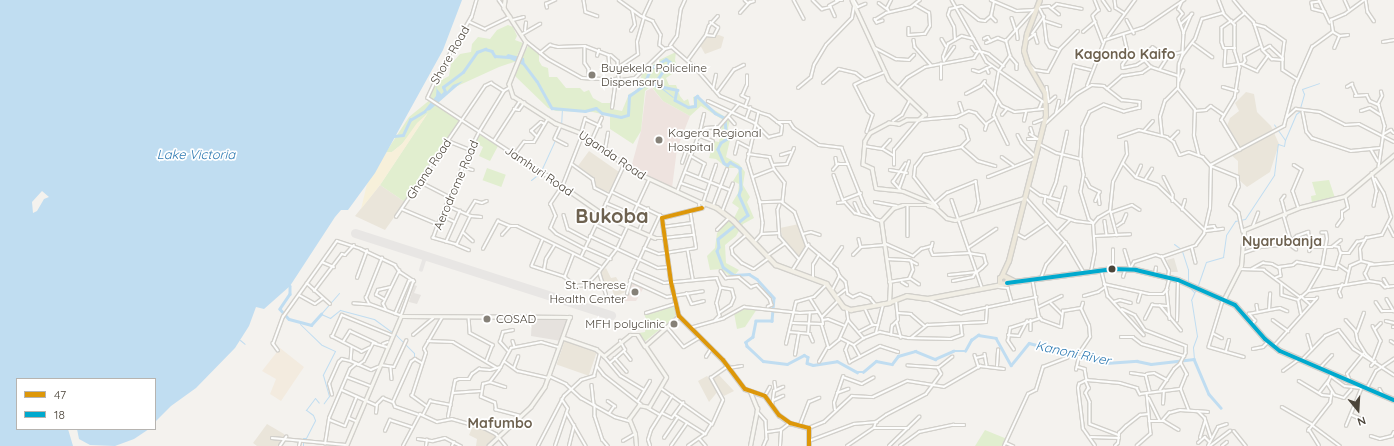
<!DOCTYPE html>
<html>
<head>
<meta charset="utf-8">
<style>
  body { margin:0 }
  #map { position:relative; width:1394px; height:446px; overflow:hidden; background:#f4f2ee; font-family:Quicksand,sans-serif }
  div>[style] { position:absolute }
  [style*='--x'] { left:calc(var(--x)*1px); top:calc(var(--y)*1px); width:calc(var(--w)*1px); rotate:calc(var(--a)*1deg) }
  .residential>* { inset:0; background:#e7e4dc }
  .commercial>* { inset:0; background:#f3ebdf }
  .industrial>* { inset:0; background:#e6e2de }
  .education>* { inset:0; background:#eae5da; transform-origin:0 0 }
  .medical>* { inset:0; background:#eee3df }
  .green>* { inset:0; background:#e1eecf; transform-origin:0 0 }
  .sand>* { inset:0; background:#f7f0da }
  .parking>* { inset:0; background:#e6e3df }
  .water>* { inset:0; background:#c0ddf1 }
  .stream>* { height:1px; margin:-0.5px; padding:0 0.5px; transform-origin:0.5px; border-radius:0.5px; background:#c0ddf1 }
  .river>* { height:2.5px; margin:-1.25px; padding:0 1.25px; transform-origin:1.25px; border-radius:1.25px; background:#c0ddf1 }
  .taxiway>* { height:3.5px; margin:-1.75px; padding:0 1.75px; transform-origin:1.75px; border-radius:1.75px; background:#e8e6e4 }
  .runway>* { height:9px; margin:-4.5px; padding:0 4.5px; transform-origin:4.5px; border-radius:4.5px; background:#e8e6e4 }
  .roads { filter:drop-shadow(1px 0 #d2d0cb) drop-shadow(-1px 0 #d2d0cb) drop-shadow(0 1px #d2d0cb) drop-shadow(0 -1px #d2d0cb) }
  .street>* { height:1.5px; margin:-0.75px; padding:0 0.75px; transform-origin:0.75px; border-radius:0.75px; background:#fdfdfc }
  .secondary>* { height:2.5px; margin:-1.25px; padding:0 1.25px; transform-origin:1.25px; border-radius:1.25px; background:#f7f6f1 }
  .secondary>.ring { margin:-1.25px; padding:0; box-sizing:content-box; background:none; border:2.5px solid #f7f6f1; border-radius:50% }
  .primary>* { height:3.5px; margin:-1.75px; padding:0 1.75px; transform-origin:1.75px; border-radius:1.75px; background:#f2efe6 }
  .highway>* { height:4px; margin:-2px; padding:0 2px; transform-origin:2px; border-radius:2px; background:#ede8db }
  .bus-1>* { height:4px; margin:-2px; padding:0 2px; transform-origin:2px; border-radius:2px; background:#dd9709 }
  .bus-2>* { height:4px; margin:-2px; padding:0 2px; transform-origin:2px; border-radius:2px; background:#00a9ce }
  .dots>* { width:11px; height:11px; translate:-50% -50%; box-sizing:border-box; border:2px solid #fff; border-radius:50% }
  span { translate:-50% -50%; white-space:nowrap; text-align:center; line-height:1.15; -webkit-text-stroke:3.5px #fff; paint-order:stroke }
  .street-label { font-size:12px; color:#4b4439 }
  .poi-label { font-size:12px; color:#4b4439 }
  .left { translate:0 -50%; text-align:left }
  .right { translate:-100% -50%; text-align:right }
  .water-label { font-size:13px; color:#2e7ab2; font-style:italic }
  .quarter-label { font-size:14px; color:#6e6250; font-weight:700 }
  .town-label { font-size:20px; color:#6e6250; font-weight:700 }
  .legend { position:absolute; left:16px; top:378px; width:140px; height:52px; box-sizing:border-box; background:#fff; border:1px solid #b7b4b0; margin:0; padding:5px 7px; list-style:none; font-size:12px; color:#4b4439 }
  .legend li { display:flex; align-items:center; gap:8px; height:20px }
  .legend b { width:20px; border:1px solid #b7b4b0 }
  .north { position:absolute; left:1338px; top:390px; width:40px; height:40px; -webkit-text-stroke:3px #fff; paint-order:stroke; rotate:162deg; font-size:11px; font-weight:700; line-height:16px; text-align:center; color:#4b4439 }
  .north::after { content:''; display:block; margin:auto; width:14px; height:18px; background:#4b4439; clip-path:polygon(50% 0,100% 100%,50% 72%,0 100%) }
</style>
</head>
<body>
<div id="map">
  <div class="residential">
    <div style="clip-path:polygon(1174px 258px,1178px 272px,1171px 272px,1167px 260px)"></div>
  </div>
  <div class="commercial">
    <div style="clip-path:polygon(280px 348px,304px 367px,281px 401px,270px 394px,276px 379px,262px 371px)"></div>
  </div>
  <div class="industrial">
    <div style="clip-path:polygon(532px 317px,570px 318px,561px 341px,531px 336px)"></div>
  </div>
  <div class="education">
    <div style="clip-path:polygon(719px 35px,724px 37px,721px 48px,705px 54px,700px 45px,705px 37px)"></div>
    <div style="clip-path:polygon(1246px 92px,1254px 94px,1257px 112px,1271px 126px,1279px 144px,1270px 172px,1247px 187px,1238px 179px,1238px 161px,1231px 155px,1237px 145px,1227px 126px,1230px 118px,1239px 111px,1235px 103px)"></div>
    <div style="clip-path:polygon(589px 151px,619px 172px,609px 192px,595px 187px,594px 178px,578px 166px)"></div>
    <div style="clip-path:polygon(380px 185px,405px 202px,385px 230px,355px 216px)"></div>
    <div style="clip-path:polygon(799px 224px,806px 245px,799px 258px,785px 245px,780px 228px)"></div>
    <div style="clip-path:polygon(606px 268px,611px 278px,616px 277px,625px 292px,615px 297px,610px 285px,608px 287px,603px 281px,601px 272px)"></div>
    <div style="left:565px;top:340px;width:34px;height:26px;rotate:19deg"></div>
    <div style="clip-path:polygon(718px 374px,734px 391px,724px 396px,719px 390px,709px 402px,698px 381px,707px 376px,713px 382px,711px 378px)"></div>
    <div style="clip-path:polygon(267px 424px,284px 434px,285px 440px,282px 446px,257px 446px,253px 443px)"></div>
    <div style="clip-path:polygon(473px 426px,491px 430px,498px 437px,486px 446px,476px 446px,477px 439px,469px 435px)"></div>
  </div>
  <div class="medical">
    <div style="clip-path:polygon(652px 88px,663px 101px,690px 116px,677px 149px,672px 188px,631px 168px,641px 131px,646px 91px)"></div>
    <div style="clip-path:polygon(630px 281px,644px 287px,636px 301px,622px 301px,622px 295px,628px 295px)"></div>
  </div>
  <div class="green">
    <div style="clip-path:polygon(508px 25px,513px 27px,517px 36px,515px 40px,523px 43px,517px 56px,521px 57px,529px 45px,539px 54px,539px 61px,542px 66px,548px 68px,549px 77px,557px 77px,566px 88px,580px 88px,584px 92px,589px 90px,593px 98px,602px 103px,612px 103px,612px 109px,622px 111px,629px 94px,637px 90px,642px 74px,659px 60px,676px 52px,675px 60px,678px 70px,666px 78px,669px 85px,676px 85px,680px 96px,684px 101px,688px 99px,690px 106px,694px 105px,693px 97px,698px 96px,705px 104px,730px 120px,728px 128px,730px 140px,726px 157px,739px 164px,745px 172px,743px 185px,750px 197px,747px 202px,754px 218px,743px 224px,736px 236px,725px 245px,726px 263px,739px 270px,732px 278px,721px 269px,710px 270px,707px 256px,715px 248px,717px 233px,727px 222px,732px 222px,739px 208px,732px 203px,738px 193px,739px 184px,733px 181px,739px 171px,738px 168px,727px 168px,716px 159px,709px 158px,714px 141px,719px 142px,723px 120px,701px 106px,690px 116px,663px 101px,651px 86px,645px 91px,641px 131px,633px 144px,610px 129px,610px 116px,593px 112px,556px 111px,548px 108px,515px 76px,519px 62px,517px 61px,499px 67px,453px 88px,435px 105px,460px 121px,405px 202px,380px 185px,427px 114px,402px 144px,392px 152px,386px 152px,409px 117px,431px 99px,430px 94px,436px 83px,449px 76px,451px 64px,460px 54px,471px 52px,472px 44px,478px 37px,490px 39px,497px 30px)"></div>
    <div style="clip-path:polygon(480px 135px,498px 146px,490px 161px,479px 156px,483px 147px,474px 142px)"></div>
    <div style="left:487px;top:168px;width:20px;height:13px;rotate:20deg"></div>
    <div style="clip-path:polygon(1329px 180px,1335px 198px,1312px 204px,1311px 196px,1316px 195px,1312px 182px)"></div>
    <div style="clip-path:polygon(674px 305px,677px 313px,674px 318px,643px 343px,639px 333px,645px 332px,647px 321px,644px 314px)"></div>
    <div style="clip-path:polygon(741px 309px,757px 309px,745px 327px,737px 329px,734px 313px)"></div>
    <div style="clip-path:polygon(985px 430px,1007px 439px,1003px 446px,975px 446px)"></div>
  </div>
  <div class="sand">
    <div style="clip-path:polygon(428px 113px,380px 185px,361px 209px,367px 184px,386px 152px,392px 152px,402px 144px,417px 123px)"></div>
  </div>
  <div class="parking">
    <div style="clip-path:polygon(414px 285px,417px 286px,414px 293px,421px 295px,417px 304px,409px 302px)"></div>
  </div>
  <div class="water">
    <div style="clip-path:polygon(evenodd,0 0,462px 0,443px 50px,375px 173px,348px 210px,341px 210px,335px 217px,290px 286px,264px 309px,256px 307px,249px 326px,235px 348px,196px 388px,171px 406px,155px 422px,155px 379px,17px 379px,17px 429px,68px 429px,73px 446px,0 446px,0 0,42px 191px,49px 197px,44px 199px,37px 211px,33px 213px,32px 202px,42px 191px)"></div>
    <div style="clip-path:polygon(508px 54px,524px 58px,525px 66px,505px 57px)"></div>
    <div style="clip-path:polygon(463px 81px,430px 110px,423px 112px,436px 96px,437px 84px,437px 89px,443px 96px,453px 85px)"></div>
    <div style="clip-path:polygon(77px 429px,149px 429px,134px 439px,115px 446px,90px 445px,79px 439px)"></div>
  </div>
  <div class="stream">
    <div style="--x:660;--y:87;--w:16;--a:38"></div>
    <div style="--x:1300;--y:108;--w:15;--a:-74"></div>
    <div style="--x:1304;--y:94;--w:5;--a:-112"></div>
    <div style="--x:1302;--y:89;--w:18;--a:-19"></div>
    <div style="--x:1285;--y:140;--w:28;--a:-67"></div>
    <div style="--x:1296;--y:114;--w:5;--a:-37"></div>
    <div style="--x:531;--y:180;--w:11;--a:-38"></div>
    <div style="--x:540;--y:173;--w:51;--a:-65.5"></div>
    <div style="--x:561;--y:127;--w:18;--a:-87"></div>
    <div style="--x:1174;--y:244;--w:9;--a:36"></div>
    <div style="--x:1182;--y:251;--w:19;--a:72"></div>
    <div style="--x:1188;--y:269;--w:13;--a:90"></div>
    <div style="--x:1187;--y:285;--w:10;--a:45"></div>
    <div style="--x:1198;--y:285;--w:24;--a:-71"></div>
    <div style="--x:1206;--y:262;--w:18;--a:-16"></div>
    <div style="--x:1223;--y:257;--w:22;--a:-82"></div>
    <div style="--x:1226;--y:235;--w:17;--a:-57"></div>
    <div style="--x:1235;--y:221;--w:10;--a:-11"></div>
    <div style="--x:1245;--y:219;--w:53;--a:-56.6"></div>
    <div style="--x:1274;--y:175;--w:31;--a:-83"></div>
    <div style="--x:1278;--y:144;--w:6;--a:18"></div>
    <div style="--x:1284;--y:146;--w:6;--a:-81"></div>
    <div style="--x:1285;--y:140;--w:19;--a:-125"></div>
    <div style="--x:339;--y:293;--w:28;--a:131"></div>
    <div style="--x:321;--y:314;--w:10;--a:24"></div>
    <div style="--x:330;--y:318;--w:13;--a:-39"></div>
    <div style="--x:340;--y:310;--w:35;--a:15"></div>
    <div style="--x:374;--y:319;--w:26;--a:36"></div>
    <div style="--x:395;--y:334;--w:27;--a:45"></div>
    <div style="--x:414;--y:353;--w:5;--a:90"></div>
    <div style="--x:300;--y:324;--w:30;--a:44"></div>
    <div style="--x:322;--y:345;--w:14;--a:25"></div>
    <div style="--x:335;--y:351;--w:27;--a:117"></div>
    <div style="--x:323;--y:375;--w:22;--a:74"></div>
    <div style="--x:329;--y:396;--w:9;--a:126"></div>
    <div style="--x:240;--y:340;--w:6;--a:39"></div>
    <div style="--x:1194;--y:359;--w:12;--a:-95"></div>
    <div style="--x:1193;--y:347;--w:12;--a:-70"></div>
    <div style="--x:1197;--y:336;--w:36;--a:-99"></div>
    <div style="--x:1191;--y:300;--w:12;--a:-66"></div>
    <div style="--x:303;--y:446;--w:8;--a:-90"></div>
    <div style="--x:303;--y:438;--w:3;--a:0"></div>
    <div style="--x:306;--y:438;--w:20;--a:-63"></div>
    <div style="--x:315;--y:420;--w:5;--a:-112"></div>
    <div style="--x:313;--y:415;--w:9;--a:-144"></div>
    <div style="--x:306;--y:410;--w:15;--a:-53"></div>
    <div style="--x:315;--y:398;--w:6;--a:51"></div>
  </div>
  <div class="river">
    <div style="--x:524;--y:64;--w:21;--a:53"></div>
    <div style="--x:537;--y:81;--w:31;--a:61"></div>
    <div style="--x:552;--y:108;--w:33;--a:5"></div>
    <div style="--x:585;--y:111;--w:11;--a:-15"></div>
    <div style="--x:596;--y:108;--w:8;--a:40"></div>
    <div style="--x:602;--y:113;--w:19;--a:12"></div>
    <div style="--x:621;--y:117;--w:7;--a:-16"></div>
    <div style="--x:628;--y:115;--w:19;--a:-87"></div>
    <div style="--x:629;--y:96;--w:17;--a:-36"></div>
    <div style="--x:643;--y:86;--w:20;--a:-66"></div>
    <div style="--x:651;--y:68;--w:17;--a:-31"></div>
    <div style="--x:666;--y:59;--w:5;--a:37"></div>
    <div style="--x:670;--y:62;--w:28;--a:125"></div>
    <div style="--x:654;--y:85;--w:24;--a:12"></div>
    <div style="--x:677;--y:90;--w:10;--a:101"></div>
    <div style="--x:675;--y:100;--w:15;--a:28"></div>
    <div style="--x:688;--y:107;--w:7;--a:-8"></div>
    <div style="--x:695;--y:106;--w:8;--a:-90"></div>
    <div style="--x:695;--y:98;--w:3;--a:-45"></div>
    <div style="--x:697;--y:96;--w:25;--a:43"></div>
    <div style="--x:715;--y:113;--w:11;--a:27"></div>
    <div style="--x:725;--y:118;--w:16;--a:86"></div>
    <div style="--x:726;--y:134;--w:5;--a:53"></div>
    <div style="--x:729;--y:138;--w:9;--a:148"></div>
    <div style="--x:721;--y:143;--w:7;--a:117"></div>
    <div style="--x:718;--y:149;--w:15;--a:67"></div>
    <div style="--x:724;--y:163;--w:4;--a:34"></div>
    <div style="--x:727;--y:165;--w:4;--a:-45"></div>
    <div style="--x:730;--y:162;--w:12;--a:31"></div>
    <div style="--x:740;--y:168;--w:21;--a:87"></div>
    <div style="--x:741;--y:189;--w:6;--a:108"></div>
    <div style="--x:739;--y:195;--w:22;--a:66"></div>
    <div style="--x:748;--y:215;--w:38;--a:141"></div>
    <div style="--x:718;--y:239;--w:8;--a:83"></div>
    <div style="--x:719;--y:247;--w:4;--a:117"></div>
    <div style="--x:717;--y:251;--w:17;--a:69"></div>
    <div style="--x:723;--y:267;--w:14;--a:36"></div>
    <div style="--x:734;--y:275;--w:15;--a:-4"></div>
    <div style="--x:749;--y:274;--w:9;--a:32"></div>
    <div style="--x:757;--y:279;--w:25;--a:48"></div>
    <div style="--x:774;--y:298;--w:23;--a:95"></div>
    <div style="--x:772;--y:321;--w:16;--a:180"></div>
    <div style="--x:756;--y:321;--w:16;--a:101"></div>
    <div style="--x:753;--y:337;--w:9;--a:144"></div>
    <div style="--x:746;--y:342;--w:4;--a:76"></div>
    <div style="--x:747;--y:346;--w:22;--a:43"></div>
    <div style="--x:763;--y:361;--w:24;--a:7"></div>
    <div style="--x:787;--y:364;--w:19;--a:-28"></div>
    <div style="--x:804;--y:355;--w:4;--a:27"></div>
    <div style="--x:808;--y:357;--w:6;--a:99"></div>
    <div style="--x:807;--y:363;--w:6;--a:18"></div>
    <div style="--x:813;--y:365;--w:24;--a:-9"></div>
    <div style="--x:837;--y:361;--w:23;--a:29"></div>
    <div style="--x:857;--y:372;--w:6;--a:0"></div>
    <div style="--x:863;--y:372;--w:17;--a:-40"></div>
    <div style="--x:876;--y:361;--w:16;--a:11"></div>
    <div style="--x:892;--y:364;--w:10;--a:-53"></div>
    <div style="--x:898;--y:356;--w:18;--a:-16"></div>
    <div style="--x:915;--y:351;--w:22;--a:22"></div>
    <div style="--x:935;--y:359;--w:20;--a:-24"></div>
    <div style="--x:953;--y:351;--w:12;--a:0"></div>
    <div style="--x:965;--y:351;--w:13;--a:-61"></div>
    <div style="--x:971;--y:340;--w:9;--a:-36"></div>
    <div style="--x:978;--y:335;--w:18;--a:9"></div>
    <div style="--x:996;--y:338;--w:31;--a:61"></div>
    <div style="--x:1011;--y:365;--w:28;--a:-51"></div>
    <div style="--x:1029;--y:343;--w:80;--a:14.6"></div>
    <div style="--x:1106;--y:363;--w:31;--a:-4"></div>
    <div style="--x:1137;--y:361;--w:14;--a:12"></div>
    <div style="--x:1151;--y:364;--w:43;--a:-6.6"></div>
    <div style="--x:1194;--y:359;--w:38;--a:67"></div>
    <div style="--x:1209;--y:394;--w:18;--a:49"></div>
    <div style="--x:440;--y:97;--w:7;--a:-45"></div>
    <div style="--x:445;--y:92;--w:5;--a:-112"></div>
    <div style="--x:443;--y:87;--w:25;--a:-37"></div>
    <div style="--x:463;--y:72;--w:24;--a:-55"></div>
    <div style="--x:477;--y:52;--w:9;--a:-21"></div>
    <div style="--x:485;--y:49;--w:7;--a:16"></div>
    <div style="--x:492;--y:51;--w:6;--a:59"></div>
    <div style="--x:495;--y:56;--w:13;--a:4"></div>
    <div style="--x:394;--y:136;--w:9;--a:-6"></div>
    <div style="--x:403;--y:135;--w:17;--a:-65"></div>
    <div style="--x:410;--y:120;--w:17;--a:-31"></div>
    <div style="--x:290;--y:286;--w:8;--a:90"></div>
    <div style="--x:290;--y:294;--w:18;--a:124"></div>
    <div style="--x:280;--y:309;--w:13;--a:48"></div>
    <div style="--x:289;--y:319;--w:23;--a:15"></div>
    <div style="--x:311;--y:325;--w:15;--a:-48"></div>
  </div>
  <div class="taxiway">
    <div style="--x:421;--y:270;--w:13;--a:-72"></div>
  </div>
  <div class="runway">
    <div style="--x:355;--y:233;--w:269;--a:17.8"></div>
  </div>
  <div class="roads">
    <div class="street">
      <div style="--x:477;--y:0;--w:18;--a:106"></div>
      <div style="--x:472;--y:17;--w:61;--a:120.3"></div>
      <div style="--x:441;--y:70;--w:31;--a:115"></div>
      <div style="--x:428;--y:98;--w:135;--a:33.2"></div>
      <div style="--x:499;--y:0;--w:9;--a:54"></div>
      <div style="--x:584;--y:0;--w:12;--a:81"></div>
      <div style="--x:586;--y:12;--w:12;--a:20"></div>
      <div style="--x:619;--y:0;--w:27;--a:36"></div>
      <div style="--x:641;--y:16;--w:13;--a:23"></div>
      <div style="--x:653;--y:21;--w:16;--a:60"></div>
      <div style="--x:661;--y:35;--w:10;--a:96"></div>
      <div style="--x:660;--y:45;--w:6;--a:39"></div>
      <div style="--x:745;--y:0;--w:4;--a:45"></div>
      <div style="--x:748;--y:3;--w:6;--a:-18"></div>
      <div style="--x:794;--y:0;--w:21;--a:62"></div>
      <div style="--x:813;--y:0;--w:13;--a:45"></div>
      <div style="--x:822;--y:9;--w:9;--a:-13"></div>
      <div style="--x:831;--y:7;--w:10;--a:66"></div>
      <div style="--x:836;--y:0;--w:6;--a:0"></div>
      <div style="--x:854;--y:0;--w:8;--a:60"></div>
      <div style="--x:858;--y:7;--w:8;--a:-23"></div>
      <div style="--x:952;--y:0;--w:71;--a:60.6"></div>
      <div style="--x:987;--y:62;--w:70;--a:35.1"></div>
      <div style="--x:991;--y:0;--w:28;--a:23"></div>
      <div style="--x:1017;--y:11;--w:17;--a:-3"></div>
      <div style="--x:1095;--y:0;--w:11;--a:68"></div>
      <div style="--x:1099;--y:10;--w:8;--a:135"></div>
      <div style="--x:1093;--y:16;--w:28;--a:69"></div>
      <div style="--x:1103;--y:0;--w:12;--a:55"></div>
      <div style="--x:1115;--y:0;--w:8;--a:83"></div>
      <div style="--x:1116;--y:8;--w:9;--a:32"></div>
      <div style="--x:1219;--y:0;--w:14;--a:69"></div>
      <div style="--x:1234;--y:0;--w:16;--a:50"></div>
      <div style="--x:1319;--y:0;--w:25;--a:64"></div>
      <div style="--x:1345;--y:0;--w:10;--a:66"></div>
      <div style="--x:1366;--y:0;--w:12;--a:81"></div>
      <div style="--x:1368;--y:12;--w:11;--a:56"></div>
      <div style="--x:1182;--y:2;--w:8;--a:113"></div>
      <div style="--x:1179;--y:9;--w:6;--a:51"></div>
      <div style="--x:1183;--y:14;--w:6;--a:129"></div>
      <div style="--x:1179;--y:19;--w:15;--a:70"></div>
      <div style="--x:1184;--y:33;--w:21;--a:93"></div>
      <div style="--x:1320;--y:2;--w:8;--a:173"></div>
      <div style="--x:1312;--y:3;--w:6;--a:81"></div>
      <div style="--x:1313;--y:9;--w:12;--a:14"></div>
      <div style="--x:879;--y:3;--w:10;--a:37"></div>
      <div style="--x:829;--y:6;--w:10;--a:-29"></div>
      <div style="--x:1039;--y:7;--w:11;--a:63"></div>
      <div style="--x:1044;--y:17;--w:25;--a:83"></div>
      <div style="--x:1047;--y:42;--w:6;--a:59"></div>
      <div style="--x:1050;--y:47;--w:9;--a:18"></div>
      <div style="--x:1041;--y:7;--w:8;--a:-7"></div>
      <div style="--x:1049;--y:6;--w:13;--a:39"></div>
      <div style="--x:547;--y:8;--w:4;--a:-104"></div>
      <div style="--x:546;--y:4;--w:10;--a:-24"></div>
      <div style="--x:1052;--y:8;--w:6;--a:-39"></div>
      <div style="--x:1057;--y:4;--w:25;--a:11"></div>
      <div style="--x:889;--y:12;--w:4;--a:-117"></div>
      <div style="--x:887;--y:8;--w:9;--a:-63"></div>
      <div style="--x:740;--y:13;--w:15;--a:-48"></div>
      <div style="--x:991;--y:16;--w:7;--a:45"></div>
      <div style="--x:643;--y:17;--w:19;--a:-65"></div>
      <div style="--x:1012;--y:18;--w:13;--a:72"></div>
      <div style="--x:513;--y:20;--w:11;--a:-15"></div>
      <div style="--x:1127;--y:20;--w:15;--a:62"></div>
      <div style="--x:883;--y:21;--w:6;--a:162"></div>
      <div style="--x:877;--y:23;--w:4;--a:-124"></div>
      <div style="--x:875;--y:20;--w:13;--a:-32"></div>
      <div style="--x:886;--y:13;--w:26;--a:-13"></div>
      <div style="--x:911;--y:7;--w:11;--a:-38"></div>
      <div style="--x:1045;--y:21;--w:16;--a:18"></div>
      <div style="--x:1232;--y:21;--w:12;--a:145"></div>
      <div style="--x:1222;--y:28;--w:14;--a:90"></div>
      <div style="--x:1222;--y:42;--w:6;--a:72"></div>
      <div style="--x:1224;--y:48;--w:11;--a:0"></div>
      <div style="--x:470;--y:22;--w:17;--a:25"></div>
      <div style="--x:485;--y:29;--w:28;--a:-26"></div>
      <div style="--x:1234;--y:22;--w:14;--a:-39"></div>
      <div style="--x:1245;--y:13;--w:13;--a:45"></div>
      <div style="--x:1254;--y:22;--w:29;--a:72"></div>
      <div style="--x:1263;--y:50;--w:13;--a:45"></div>
      <div style="--x:1272;--y:59;--w:11;--a:5"></div>
      <div style="--x:1181;--y:24;--w:15;--a:-42"></div>
      <div style="--x:1192;--y:14;--w:21;--a:113"></div>
      <div style="--x:1254;--y:24;--w:11;--a:15"></div>
      <div style="--x:1265;--y:27;--w:24;--a:35"></div>
      <div style="--x:1285;--y:41;--w:17;--a:97"></div>
      <div style="--x:909;--y:28;--w:7;--a:90"></div>
      <div style="--x:909;--y:35;--w:16;--a:-4"></div>
      <div style="--x:925;--y:34;--w:9;--a:-58"></div>
      <div style="--x:930;--y:26;--w:13;--a:-94"></div>
      <div style="--x:929;--y:13;--w:16;--a:-150"></div>
      <div style="--x:1017;--y:29;--w:10;--a:84"></div>
      <div style="--x:525;--y:31;--w:8;--a:-83"></div>
      <div style="--x:631;--y:31;--w:7;--a:-56"></div>
      <div style="--x:635;--y:25;--w:15;--a:-101"></div>
      <div style="--x:1083;--y:32;--w:16;--a:-40"></div>
      <div style="--x:1333;--y:32;--w:8;--a:30"></div>
      <div style="--x:1340;--y:36;--w:13;--a:113"></div>
      <div style="--x:1032;--y:34;--w:21;--a:-55"></div>
      <div style="--x:521;--y:35;--w:22;--a:-30"></div>
      <div style="--x:706;--y:35;--w:9;--a:-72"></div>
      <div style="--x:709;--y:26;--w:13;--a:-48"></div>
      <div style="--x:1124;--y:35;--w:22;--a:77"></div>
      <div style="--x:1129;--y:56;--w:11;--a:124"></div>
      <div style="--x:1123;--y:65;--w:3;--a:90"></div>
      <div style="--x:1123;--y:68;--w:14;--a:-12"></div>
      <div style="--x:1137;--y:65;--w:9;--a:-32"></div>
      <div style="--x:1340;--y:36;--w:8;--a:-7"></div>
      <div style="--x:1108;--y:37;--w:46;--a:-53.9"></div>
      <div style="--x:942;--y:39;--w:8;--a:60"></div>
      <div style="--x:984;--y:39;--w:4;--a:-27"></div>
      <div style="--x:988;--y:37;--w:5;--a:53"></div>
      <div style="--x:914;--y:40;--w:7;--a:82"></div>
      <div style="--x:915;--y:47;--w:24;--a:48"></div>
      <div style="--x:955;--y:40;--w:13;--a:-94"></div>
      <div style="--x:954;--y:27;--w:13;--a:-117"></div>
      <div style="--x:948;--y:15;--w:6;--a:-72"></div>
      <div style="--x:950;--y:9;--w:12;--a:-14"></div>
      <div style="--x:962;--y:6;--w:22;--a:39"></div>
      <div style="--x:979;--y:20;--w:6;--a:9"></div>
      <div style="--x:985;--y:21;--w:8;--a:-40"></div>
      <div style="--x:991;--y:16;--w:14;--a:-78"></div>
      <div style="--x:1027;--y:40;--w:10;--a:-37"></div>
      <div style="--x:1035;--y:34;--w:9;--a:72"></div>
      <div style="--x:526;--y:41;--w:28;--a:39"></div>
      <div style="--x:548;--y:59;--w:39;--a:29"></div>
      <div style="--x:582;--y:78;--w:40;--a:2.9"></div>
      <div style="--x:622;--y:80;--w:13;--a:-9"></div>
      <div style="--x:635;--y:78;--w:42;--a:-44"></div>
      <div style="--x:665;--y:49;--w:7;--a:-16"></div>
      <div style="--x:672;--y:47;--w:28;--a:41"></div>
      <div style="--x:693;--y:65;--w:41;--a:48.9"></div>
      <div style="--x:720;--y:96;--w:42;--a:22.3"></div>
      <div style="--x:759;--y:112;--w:50;--a:102.7"></div>
      <div style="--x:748;--y:161;--w:42;--a:73.3"></div>
      <div style="--x:760;--y:201;--w:22;--a:82"></div>
      <div style="--x:763;--y:223;--w:11;--a:95"></div>
      <div style="--x:762;--y:234;--w:9;--a:131"></div>
      <div style="--x:1383;--y:42;--w:11;--a:-10"></div>
      <div style="--x:986;--y:43;--w:13;--a:-23"></div>
      <div style="--x:998;--y:38;--w:9;--a:21"></div>
      <div style="--x:1193;--y:43;--w:24;--a:36"></div>
      <div style="--x:585;--y:46;--w:17;--a:90"></div>
      <div style="--x:585;--y:63;--w:7;--a:56"></div>
      <div style="--x:589;--y:69;--w:9;--a:90"></div>
      <div style="--x:670;--y:46;--w:12;--a:-55"></div>
      <div style="--x:677;--y:36;--w:27;--a:-82"></div>
      <div style="--x:681;--y:9;--w:10;--a:-66"></div>
      <div style="--x:972;--y:47;--w:5;--a:53"></div>
      <div style="--x:975;--y:51;--w:8;--a:7"></div>
      <div style="--x:875;--y:48;--w:24;--a:28"></div>
      <div style="--x:896;--y:59;--w:13;--a:4"></div>
      <div style="--x:909;--y:60;--w:7;--a:-45"></div>
      <div style="--x:1226;--y:48;--w:18;--a:93"></div>
      <div style="--x:1225;--y:66;--w:17;--a:-7"></div>
      <div style="--x:1242;--y:64;--w:17;--a:25"></div>
      <div style="--x:1257;--y:71;--w:19;--a:-54"></div>
      <div style="--x:1263;--y:50;--w:8;--a:-30"></div>
      <div style="--x:1270;--y:46;--w:18;--a:43"></div>
      <div style="--x:1283;--y:58;--w:12;--a:90"></div>
      <div style="--x:1283;--y:70;--w:17;--a:33"></div>
      <div style="--x:983;--y:52;--w:6;--a:18"></div>
      <div style="--x:989;--y:54;--w:19;--a:39"></div>
      <div style="--x:540;--y:53;--w:13;--a:-39"></div>
      <div style="--x:550;--y:45;--w:8;--a:14"></div>
      <div style="--x:558;--y:47;--w:27;--a:-2"></div>
      <div style="--x:585;--y:46;--w:26;--a:21"></div>
      <div style="--x:609;--y:55;--w:13;--a:86"></div>
      <div style="--x:611;--y:55;--w:9;--a:41"></div>
      <div style="--x:618;--y:61;--w:18;--a:87"></div>
      <div style="--x:597;--y:56;--w:6;--a:-72"></div>
      <div style="--x:1010;--y:56;--w:11;--a:49"></div>
      <div style="--x:1017;--y:64;--w:5;--a:90"></div>
      <div style="--x:1166;--y:57;--w:16;--a:-145"></div>
      <div style="--x:1153;--y:48;--w:14;--a:141"></div>
      <div style="--x:1142;--y:57;--w:13;--a:48"></div>
      <div style="--x:1151;--y:67;--w:28;--a:18"></div>
      <div style="--x:688;--y:60;--w:31;--a:-54"></div>
      <div style="--x:706;--y:35;--w:8;--a:7"></div>
      <div style="--x:714;--y:36;--w:9;--a:-63"></div>
      <div style="--x:718;--y:28;--w:9;--a:-144"></div>
      <div style="--x:944;--y:61;--w:4;--a:-104"></div>
      <div style="--x:943;--y:57;--w:14;--a:-69"></div>
      <div style="--x:948;--y:44;--w:16;--a:-30"></div>
      <div style="--x:962;--y:36;--w:12;--a:14"></div>
      <div style="--x:944;--y:61;--w:17;--a:-54"></div>
      <div style="--x:1243;--y:64;--w:4;--a:-56"></div>
      <div style="--x:1245;--y:61;--w:5;--a:-101"></div>
      <div style="--x:1244;--y:56;--w:18;--a:-29"></div>
      <div style="--x:1031;--y:66;--w:6;--a:45"></div>
      <div style="--x:1035;--y:70;--w:13;--a:9"></div>
      <div style="--x:1048;--y:72;--w:26;--a:-62"></div>
      <div style="--x:1060;--y:49;--w:25;--a:-45"></div>
      <div style="--x:619;--y:67;--w:23;--a:-34"></div>
      <div style="--x:638;--y:54;--w:12;--a:-95"></div>
      <div style="--x:637;--y:42;--w:26;--a:-74"></div>
      <div style="--x:987;--y:68;--w:5;--a:68"></div>
      <div style="--x:1160;--y:69;--w:17;--a:-57"></div>
      <div style="--x:1169;--y:55;--w:14;--a:-12"></div>
      <div style="--x:973;--y:70;--w:6;--a:18"></div>
      <div style="--x:979;--y:72;--w:14;--a:-25"></div>
      <div style="--x:999;--y:71;--w:19;--a:-54"></div>
      <div style="--x:1010;--y:56;--w:16;--a:-105"></div>
      <div style="--x:1006;--y:41;--w:42;--a:-47.9"></div>
      <div style="--x:999;--y:72;--w:23;--a:100"></div>
      <div style="--x:995;--y:95;--w:13;--a:58"></div>
      <div style="--x:1002;--y:106;--w:14;--a:25"></div>
      <div style="--x:1015;--y:112;--w:30;--a:-6"></div>
      <div style="--x:941;--y:79;--w:15;--a:-90"></div>
      <div style="--x:865;--y:80;--w:11;--a:153"></div>
      <div style="--x:855;--y:85;--w:29;--a:63"></div>
      <div style="--x:868;--y:111;--w:6;--a:39"></div>
      <div style="--x:873;--y:115;--w:18;--a:109"></div>
      <div style="--x:1179;--y:81;--w:11;--a:-68"></div>
      <div style="--x:823;--y:83;--w:21;--a:-41"></div>
      <div style="--x:839;--y:69;--w:17;--a:13"></div>
      <div style="--x:856;--y:73;--w:11;--a:38"></div>
      <div style="--x:865;--y:80;--w:22;--a:-22"></div>
      <div style="--x:984;--y:83;--w:16;--a:47"></div>
      <div style="--x:1087;--y:86;--w:49;--a:-68.6"></div>
      <div style="--x:1105;--y:40;--w:40;--a:-18"></div>
      <div style="--x:1143;--y:28;--w:50;--a:-34.3"></div>
      <div style="--x:1047;--y:87;--w:15;--a:82"></div>
      <div style="--x:1223;--y:87;--w:15;--a:16"></div>
      <div style="--x:1347;--y:87;--w:6;--a:-31"></div>
      <div style="--x:1352;--y:84;--w:12;--a:66"></div>
      <div style="--x:798;--y:88;--w:17;--a:-40"></div>
      <div style="--x:811;--y:77;--w:12;--a:-76"></div>
      <div style="--x:814;--y:65;--w:23;--a:-59"></div>
      <div style="--x:826;--y:45;--w:37;--a:-46"></div>
      <div style="--x:852;--y:18;--w:11;--a:-80"></div>
      <div style="--x:898;--y:88;--w:13;--a:-48"></div>
      <div style="--x:907;--y:78;--w:21;--a:-31"></div>
      <div style="--x:925;--y:67;--w:50;--a:-10.4"></div>
      <div style="--x:974;--y:58;--w:7;--a:-56"></div>
      <div style="--x:713;--y:89;--w:14;--a:-78"></div>
      <div style="--x:1107;--y:89;--w:20;--a:-41"></div>
      <div style="--x:1122;--y:76;--w:20;--a:-9"></div>
      <div style="--x:1142;--y:73;--w:11;--a:-34"></div>
      <div style="--x:717;--y:93;--w:29;--a:-54"></div>
      <div style="--x:734;--y:70;--w:11;--a:-27"></div>
      <div style="--x:966;--y:94;--w:17;--a:-28"></div>
      <div style="--x:981;--y:86;--w:6;--a:-51"></div>
      <div style="--x:1355;--y:96;--w:12;--a:-5"></div>
      <div style="--x:1367;--y:95;--w:7;--a:63"></div>
      <div style="--x:1370;--y:101;--w:10;--a:24"></div>
      <div style="--x:1379;--y:105;--w:22;--a:74"></div>
      <div style="--x:1385;--y:126;--w:41;--a:98.3"></div>
      <div style="--x:708;--y:101;--w:52;--a:25.1"></div>
      <div style="--x:755;--y:123;--w:20;--a:45"></div>
      <div style="--x:769;--y:137;--w:12;--a:-14"></div>
      <div style="--x:781;--y:134;--w:8;--a:-83"></div>
      <div style="--x:782;--y:126;--w:16;--a:-142"></div>
      <div style="--x:769;--y:116;--w:9;--a:-162"></div>
      <div style="--x:998;--y:102;--w:14;--a:107"></div>
      <div style="--x:994;--y:115;--w:32;--a:64"></div>
      <div style="--x:1049;--y:102;--w:8;--a:-40"></div>
      <div style="--x:960;--y:103;--w:9;--a:72"></div>
      <div style="--x:1066;--y:103;--w:38;--a:-78"></div>
      <div style="--x:1074;--y:66;--w:17;--a:13"></div>
      <div style="--x:1378;--y:104;--w:9;--a:-63"></div>
      <div style="--x:1382;--y:96;--w:4;--a:-104"></div>
      <div style="--x:745;--y:107;--w:9;--a:-69"></div>
      <div style="--x:748;--y:99;--w:7;--a:-153"></div>
      <div style="--x:742;--y:96;--w:12;--a:-66"></div>
      <div style="--x:747;--y:85;--w:9;--a:-90"></div>
      <div style="--x:612;--y:108;--w:29;--a:-82"></div>
      <div style="--x:514;--y:109;--w:5;--a:11"></div>
      <div style="--x:519;--y:110;--w:9;--a:-54"></div>
      <div style="--x:1039;--y:109;--w:8;--a:-67"></div>
      <div style="--x:1195;--y:111;--w:11;--a:-5"></div>
      <div style="--x:1206;--y:110;--w:6;--a:-39"></div>
      <div style="--x:1211;--y:106;--w:16;--a:35"></div>
      <div style="--x:1361;--y:111;--w:9;--a:-18"></div>
      <div style="--x:1370;--y:108;--w:13;--a:32"></div>
      <div style="--x:1303;--y:112;--w:20;--a:79"></div>
      <div style="--x:1307;--y:132;--w:8;--a:50"></div>
      <div style="--x:1312;--y:138;--w:41;--a:18.4"></div>
      <div style="--x:1351;--y:151;--w:29;--a:-6"></div>
      <div style="--x:1056;--y:113;--w:12;--a:-76"></div>
      <div style="--x:1002;--y:115;--w:8;--a:-50"></div>
      <div style="--x:729;--y:117;--w:9;--a:49"></div>
      <div style="--x:1287;--y:117;--w:12;--a:-42"></div>
      <div style="--x:1296;--y:109;--w:24;--a:7"></div>
      <div style="--x:1320;--y:112;--w:28;--a:27"></div>
      <div style="--x:1345;--y:125;--w:14;--a:-4"></div>
      <div style="--x:1359;--y:124;--w:39;--a:27"></div>
      <div style="--x:746;--y:119;--w:12;--a:-70"></div>
      <div style="--x:893;--y:121;--w:11;--a:-34"></div>
      <div style="--x:902;--y:115;--w:17;--a:-62"></div>
      <div style="--x:1024;--y:121;--w:9;--a:-77"></div>
      <div style="--x:777;--y:122;--w:13;--a:0"></div>
      <div style="--x:790;--y:122;--w:7;--a:56"></div>
      <div style="--x:794;--y:128;--w:30;--a:34"></div>
      <div style="--x:819;--y:145;--w:23;--a:7"></div>
      <div style="--x:842;--y:148;--w:62;--a:68.4"></div>
      <div style="--x:865;--y:206;--w:16;--a:52"></div>
      <div style="--x:875;--y:219;--w:6;--a:18"></div>
      <div style="--x:1034;--y:123;--w:9;--a:-21"></div>
      <div style="--x:1046;--y:123;--w:42;--a:-43.1"></div>
      <div style="--x:1077;--y:94;--w:17;--a:-31"></div>
      <div style="--x:1092;--y:85;--w:12;--a:5"></div>
      <div style="--x:1104;--y:86;--w:23;--a:38"></div>
      <div style="--x:1122;--y:100;--w:18;--a:6"></div>
      <div style="--x:1140;--y:102;--w:6;--a:90"></div>
      <div style="--x:1140;--y:108;--w:16;--a:166"></div>
      <div style="--x:1124;--y:112;--w:21;--a:-161"></div>
      <div style="--x:1104;--y:105;--w:16;--a:153"></div>
      <div style="--x:1090;--y:112;--w:17;--a:115"></div>
      <div style="--x:1083;--y:127;--w:32;--a:94"></div>
      <div style="--x:561;--y:126;--w:14;--a:115"></div>
      <div style="--x:555;--y:139;--w:13;--a:27"></div>
      <div style="--x:961;--y:126;--w:6;--a:39"></div>
      <div style="--x:966;--y:130;--w:10;--a:73"></div>
      <div style="--x:969;--y:140;--w:10;--a:135"></div>
      <div style="--x:1031;--y:128;--w:6;--a:72"></div>
      <div style="--x:985;--y:130;--w:6;--a:-72"></div>
      <div style="--x:1144;--y:131;--w:13;--a:-48"></div>
      <div style="--x:700;--y:132;--w:18;--a:-77"></div>
      <div style="--x:581;--y:133;--w:15;--a:-74"></div>
      <div style="--x:585;--y:119;--w:17;--a:25"></div>
      <div style="--x:1030;--y:134;--w:9;--a:32"></div>
      <div style="--x:1384;--y:134;--w:8;--a:-30"></div>
      <div style="--x:1391;--y:130;--w:4;--a:45"></div>
      <div style="--x:583;--y:135;--w:55;--a:111.4"></div>
      <div style="--x:563;--y:186;--w:22;--a:124"></div>
      <div style="--x:551;--y:204;--w:13;--a:67"></div>
      <div style="--x:556;--y:216;--w:13;--a:113"></div>
      <div style="--x:551;--y:228;--w:8;--a:45"></div>
      <div style="--x:557;--y:234;--w:32;--a:28"></div>
      <div style="--x:698;--y:135;--w:16;--a:22"></div>
      <div style="--x:1018;--y:135;--w:9;--a:63"></div>
      <div style="--x:1022;--y:143;--w:18;--a:45"></div>
      <div style="--x:1162;--y:136;--w:19;--a:-96"></div>
      <div style="--x:1160;--y:117;--w:17;--a:-73"></div>
      <div style="--x:1165;--y:101;--w:17;--a:-45"></div>
      <div style="--x:537;--y:137;--w:8;--a:-135"></div>
      <div style="--x:531;--y:131;--w:13;--a:-42"></div>
      <div style="--x:541;--y:122;--w:4;--a:27"></div>
      <div style="--x:1119;--y:137;--w:21;--a:-19"></div>
      <div style="--x:1139;--y:130;--w:29;--a:14"></div>
      <div style="--x:1167;--y:137;--w:9;--a:36"></div>
      <div style="--x:1174;--y:142;--w:14;--a:65"></div>
      <div style="--x:1180;--y:155;--w:9;--a:-18"></div>
      <div style="--x:1189;--y:152;--w:15;--a:20"></div>
      <div style="--x:1203;--y:157;--w:12;--a:48"></div>
      <div style="--x:1028;--y:139;--w:11;--a:0"></div>
      <div style="--x:1171;--y:139;--w:10;--a:-45"></div>
      <div style="--x:592;--y:140;--w:24;--a:-66"></div>
      <div style="--x:448;--y:141;--w:24;--a:22"></div>
      <div style="--x:494;--y:141;--w:48;--a:-57"></div>
      <div style="--x:1039;--y:144;--w:20;--a:27"></div>
      <div style="--x:1057;--y:153;--w:25;--a:14"></div>
      <div style="--x:1081;--y:159;--w:16;--a:79"></div>
      <div style="--x:1084;--y:175;--w:17;--a:100"></div>
      <div style="--x:1081;--y:192;--w:28;--a:73"></div>
      <div style="--x:1089;--y:219;--w:6;--a:39"></div>
      <div style="--x:694;--y:146;--w:16;--a:18"></div>
      <div style="--x:864;--y:146;--w:18;--a:9"></div>
      <div style="--x:882;--y:149;--w:12;--a:-48"></div>
      <div style="--x:883;--y:149;--w:12;--a:31"></div>
      <div style="--x:1371;--y:149;--w:14;--a:60"></div>
      <div style="--x:605;--y:150;--w:17;--a:-80"></div>
      <div style="--x:515;--y:154;--w:15;--a:-53"></div>
      <div style="--x:524;--y:142;--w:10;--a:0"></div>
      <div style="--x:534;--y:142;--w:27;--a:-59"></div>
      <div style="--x:735;--y:154;--w:12;--a:-76"></div>
      <div style="--x:738;--y:142;--w:13;--a:27"></div>
      <div style="--x:748;--y:154;--w:22;--a:8"></div>
      <div style="--x:770;--y:157;--w:14;--a:69"></div>
      <div style="--x:775;--y:170;--w:16;--a:52"></div>
      <div style="--x:785;--y:183;--w:19;--a:96"></div>
      <div style="--x:783;--y:202;--w:23;--a:178"></div>
      <div style="--x:781;--y:155;--w:10;--a:-17"></div>
      <div style="--x:691;--y:156;--w:16;--a:30"></div>
      <div style="--x:705;--y:164;--w:15;--a:110"></div>
      <div style="--x:1199;--y:156;--w:21;--a:-104"></div>
      <div style="--x:1194;--y:136;--w:26;--a:-88"></div>
      <div style="--x:1195;--y:110;--w:27;--a:-129"></div>
      <div style="--x:1178;--y:89;--w:25;--a:-88"></div>
      <div style="--x:1179;--y:64;--w:9;--a:-69"></div>
      <div style="--x:1182;--y:56;--w:21;--a:-53"></div>
      <div style="--x:1195;--y:39;--w:21;--a:-71"></div>
      <div style="--x:1202;--y:19;--w:22;--a:-16"></div>
      <div style="--x:1223;--y:13;--w:17;--a:45"></div>
      <div style="--x:1235;--y:25;--w:26;--a:90"></div>
      <div style="--x:1235;--y:51;--w:17;--a:73"></div>
      <div style="--x:1240;--y:67;--w:31;--a:99"></div>
      <div style="--x:1235;--y:98;--w:26;--a:121"></div>
      <div style="--x:1222;--y:120;--w:35;--a:59"></div>
      <div style="--x:1002;--y:157;--w:14;--a:36"></div>
      <div style="--x:836;--y:158;--w:6;--a:81"></div>
      <div style="--x:682;--y:163;--w:18;--a:-71"></div>
      <div style="--x:1123;--y:163;--w:19;--a:47"></div>
      <div style="--x:1136;--y:177;--w:23;--a:20"></div>
      <div style="--x:1158;--y:185;--w:65;--a:43.8"></div>
      <div style="--x:572;--y:164;--w:26;--a:36"></div>
      <div style="--x:593;--y:179;--w:9;--a:77"></div>
      <div style="--x:595;--y:188;--w:16;--a:27"></div>
      <div style="--x:773;--y:165;--w:14;--a:-4"></div>
      <div style="--x:787;--y:164;--w:17;--a:-66"></div>
      <div style="--x:894;--y:165;--w:15;--a:-90"></div>
      <div style="--x:894;--y:150;--w:39;--a:-50"></div>
      <div style="--x:919;--y:120;--w:37;--a:-5"></div>
      <div style="--x:956;--y:117;--w:14;--a:-25"></div>
      <div style="--x:969;--y:111;--w:7;--a:16"></div>
      <div style="--x:976;--y:113;--w:15;--a:48"></div>
      <div style="--x:986;--y:124;--w:11;--a:-34"></div>
      <div style="--x:1294;--y:165;--w:9;--a:32"></div>
      <div style="--x:1302;--y:170;--w:23;--a:113"></div>
      <div style="--x:1293;--y:191;--w:18;--a:71"></div>
      <div style="--x:1211;--y:166;--w:29;--a:22"></div>
      <div style="--x:1238;--y:177;--w:10;--a:84"></div>
      <div style="--x:1239;--y:187;--w:20;--a:114"></div>
      <div style="--x:1231;--y:205;--w:11;--a:45"></div>
      <div style="--x:1239;--y:213;--w:19;--a:78"></div>
      <div style="--x:463;--y:167;--w:10;--a:17"></div>
      <div style="--x:833;--y:170;--w:8;--a:-50"></div>
      <div style="--x:838;--y:164;--w:10;--a:0"></div>
      <div style="--x:890;--y:170;--w:17;--a:10"></div>
      <div style="--x:685;--y:172;--w:48;--a:21.8"></div>
      <div style="--x:1372;--y:173;--w:19;--a:74"></div>
      <div style="--x:1377;--y:191;--w:15;--a:101"></div>
      <div style="--x:834;--y:175;--w:27;--a:70"></div>
      <div style="--x:843;--y:200;--w:19;--a:-21"></div>
      <div style="--x:753;--y:177;--w:22;--a:-21"></div>
      <div style="--x:988;--y:177;--w:49;--a:-21.4"></div>
      <div style="--x:1136;--y:177;--w:12;--a:-66"></div>
      <div style="--x:1164;--y:177;--w:20;--a:63"></div>
      <div style="--x:1173;--y:195;--w:6;--a:90"></div>
      <div style="--x:1086;--y:179;--w:9;--a:63"></div>
      <div style="--x:1090;--y:187;--w:11;--a:27"></div>
      <div style="--x:1100;--y:192;--w:10;--a:114"></div>
      <div style="--x:1145;--y:180;--w:13;--a:-58"></div>
      <div style="--x:420;--y:182;--w:34;--a:27"></div>
      <div style="--x:681;--y:183;--w:27;--a:20"></div>
      <div style="--x:1029;--y:187;--w:14;--a:36"></div>
      <div style="--x:1040;--y:195;--w:23;--a:15"></div>
      <div style="--x:899;--y:189;--w:29;--a:-70"></div>
      <div style="--x:901;--y:191;--w:12;--a:-132"></div>
      <div style="--x:893;--y:182;--w:22;--a:-56"></div>
      <div style="--x:612;--y:192;--w:57;--a:26.1"></div>
      <div style="--x:677;--y:192;--w:64;--a:-69"></div>
      <div style="--x:700;--y:132;--w:7;--a:-34"></div>
      <div style="--x:706;--y:128;--w:13;--a:-4"></div>
      <div style="--x:719;--y:127;--w:30;--a:-49"></div>
      <div style="--x:1046;--y:196;--w:7;--a:98"></div>
      <div style="--x:1045;--y:203;--w:18;--a:43"></div>
      <div style="--x:1058;--y:215;--w:18;--a:19"></div>
      <div style="--x:1075;--y:221;--w:17;--a:7"></div>
      <div style="--x:1099;--y:196;--w:8;--a:83"></div>
      <div style="--x:1285;--y:196;--w:5;--a:127"></div>
      <div style="--x:1282;--y:200;--w:16;--a:75"></div>
      <div style="--x:1050;--y:197;--w:16;--a:-68"></div>
      <div style="--x:1056;--y:182;--w:51;--a:-77.6"></div>
      <div style="--x:1027;--y:199;--w:62;--a:48.3"></div>
      <div style="--x:1068;--y:245;--w:30;--a:60"></div>
      <div style="--x:952;--y:200;--w:92;--a:71"></div>
      <div style="--x:782;--y:202;--w:16;--a:38"></div>
      <div style="--x:795;--y:212;--w:35;--a:70"></div>
      <div style="--x:875;--y:202;--w:22;--a:10"></div>
      <div style="--x:606;--y:203;--w:28;--a:23"></div>
      <div style="--x:703;--y:203;--w:40;--a:-71.1"></div>
      <div style="--x:838;--y:203;--w:7;--a:-8"></div>
      <div style="--x:845;--y:202;--w:15;--a:48"></div>
      <div style="--x:855;--y:213;--w:19;--a:16"></div>
      <div style="--x:855;--y:203;--w:12;--a:66"></div>
      <div style="--x:935;--y:203;--w:16;--a:-40"></div>
      <div style="--x:947;--y:193;--w:31;--a:-22"></div>
      <div style="--x:976;--y:181;--w:22;--a:82"></div>
      <div style="--x:979;--y:203;--w:10;--a:107"></div>
      <div style="--x:446;--y:205;--w:27;--a:24"></div>
      <div style="--x:471;--y:216;--w:32;--a:116"></div>
      <div style="--x:457;--y:245;--w:25;--a:-164"></div>
      <div style="--x:433;--y:238;--w:15;--a:-70"></div>
      <div style="--x:438;--y:224;--w:30;--a:-66"></div>
      <div style="--x:450;--y:197;--w:33;--a:-67"></div>
      <div style="--x:463;--y:167;--w:18;--a:-68"></div>
      <div style="--x:470;--y:150;--w:20;--a:-63"></div>
      <div style="--x:479;--y:132;--w:48;--a:-58.6"></div>
      <div style="--x:504;--y:91;--w:6;--a:-31"></div>
      <div style="--x:780;--y:205;--w:5;--a:112"></div>
      <div style="--x:778;--y:210;--w:27;--a:86"></div>
      <div style="--x:780;--y:237;--w:29;--a:49"></div>
      <div style="--x:908;--y:205;--w:31;--a:90"></div>
      <div style="--x:713;--y:206;--w:39;--a:-69"></div>
      <div style="--x:938;--y:208;--w:39;--a:-128"></div>
      <div style="--x:914;--y:177;--w:10;--a:-84"></div>
      <div style="--x:915;--y:167;--w:15;--a:-53"></div>
      <div style="--x:924;--y:155;--w:39;--a:-12"></div>
      <div style="--x:962;--y:147;--w:21;--a:41"></div>
      <div style="--x:978;--y:161;--w:18;--a:16"></div>
      <div style="--x:402;--y:209;--w:38;--a:23"></div>
      <div style="--x:1182;--y:210;--w:10;--a:-73"></div>
      <div style="--x:722;--y:212;--w:30;--a:-69"></div>
      <div style="--x:1111;--y:212;--w:24;--a:75"></div>
      <div style="--x:1112;--y:212;--w:21;--a:-19"></div>
      <div style="--x:1132;--y:205;--w:9;--a:32"></div>
      <div style="--x:467;--y:214;--w:15;--a:-58"></div>
      <div style="--x:475;--y:201;--w:7;--a:16"></div>
      <div style="--x:482;--y:203;--w:5;--a:-22"></div>
      <div style="--x:564;--y:215;--w:15;--a:74"></div>
      <div style="--x:568;--y:229;--w:24;--a:28"></div>
      <div style="--x:1058;--y:215;--w:28;--a:-75"></div>
      <div style="--x:442;--y:216;--w:14;--a:25"></div>
      <div style="--x:471;--y:216;--w:10;--a:6"></div>
      <div style="--x:1284;--y:216;--w:26;--a:74"></div>
      <div style="--x:396;--y:217;--w:158;--a:-55.8"></div>
      <div style="--x:485;--y:86;--w:7;--a:-27"></div>
      <div style="--x:491;--y:83;--w:15;--a:32"></div>
      <div style="--x:1105;--y:221;--w:14;--a:82"></div>
      <div style="--x:596;--y:225;--w:28;--a:26"></div>
      <div style="--x:1117;--y:226;--w:7;--a:-34"></div>
      <div style="--x:1123;--y:222;--w:8;--a:-67"></div>
      <div style="--x:1253;--y:226;--w:14;--a:-69"></div>
      <div style="--x:1337;--y:226;--w:9;--a:-54"></div>
      <div style="--x:1342;--y:219;--w:7;--a:-90"></div>
      <div style="--x:1342;--y:212;--w:7;--a:-34"></div>
      <div style="--x:1348;--y:208;--w:12;--a:-104"></div>
      <div style="--x:1389;--y:226;--w:11;--a:63"></div>
      <div style="--x:663;--y:227;--w:29;--a:-8"></div>
      <div style="--x:1207;--y:227;--w:7;--a:-8"></div>
      <div style="--x:1214;--y:226;--w:4;--a:56"></div>
      <div style="--x:717;--y:230;--w:17;--a:-45"></div>
      <div style="--x:639;--y:231;--w:24;--a:-68"></div>
      <div style="--x:1206;--y:231;--w:17;--a:-7"></div>
      <div style="--x:464;--y:233;--w:12;--a:42"></div>
      <div style="--x:1057;--y:233;--w:18;--a:-45"></div>
      <div style="--x:762;--y:234;--w:17;--a:-3"></div>
      <div style="--x:803;--y:234;--w:8;--a:-14"></div>
      <div style="--x:811;--y:232;--w:9;--a:18"></div>
      <div style="--x:1017;--y:234;--w:9;--a:27"></div>
      <div style="--x:1025;--y:238;--w:27;--a:-34"></div>
      <div style="--x:502;--y:235;--w:12;--a:-48"></div>
      <div style="--x:510;--y:226;--w:7;--a:0"></div>
      <div style="--x:517;--y:226;--w:93;--a:26"></div>
      <div style="--x:747;--y:235;--w:20;--a:139"></div>
      <div style="--x:732;--y:248;--w:6;--a:81"></div>
      <div style="--x:733;--y:254;--w:13;--a:45"></div>
      <div style="--x:742;--y:263;--w:13;--a:27"></div>
      <div style="--x:754;--y:269;--w:17;--a:-36"></div>
      <div style="--x:590;--y:236;--w:75;--a:25.2"></div>
      <div style="--x:658;--y:268;--w:11;--a:-5"></div>
      <div style="--x:1095;--y:236;--w:35;--a:-3"></div>
      <div style="--x:664;--y:238;--w:30;--a:-6"></div>
      <div style="--x:859;--y:239;--w:8;--a:76"></div>
      <div style="--x:543;--y:240;--w:28;--a:113"></div>
      <div style="--x:532;--y:266;--w:35;--a:18"></div>
      <div style="--x:446;--y:242;--w:34;--a:-66"></div>
      <div style="--x:884;--y:243;--w:32;--a:24"></div>
      <div style="--x:913;--y:256;--w:11;--a:-41"></div>
      <div style="--x:921;--y:249;--w:11;--a:-15"></div>
      <div style="--x:933;--y:243;--w:7;--a:106"></div>
      <div style="--x:931;--y:250;--w:5;--a:68"></div>
      <div style="--x:933;--y:255;--w:37;--a:-3"></div>
      <div style="--x:1289;--y:244;--w:11;--a:-45"></div>
      <div style="--x:1297;--y:236;--w:12;--a:-20"></div>
      <div style="--x:1308;--y:232;--w:14;--a:69"></div>
      <div style="--x:1313;--y:245;--w:7;--a:117"></div>
      <div style="--x:457;--y:245;--w:13;--a:23"></div>
      <div style="--x:1334;--y:246;--w:5;--a:11"></div>
      <div style="--x:1339;--y:247;--w:6;--a:72"></div>
      <div style="--x:1341;--y:253;--w:8;--a:0"></div>
      <div style="--x:1349;--y:253;--w:14;--a:-54"></div>
      <div style="--x:1357;--y:242;--w:8;--a:-14"></div>
      <div style="--x:1192;--y:247;--w:16;--a:76"></div>
      <div style="--x:1313;--y:247;--w:19;--a:0"></div>
      <div style="--x:1332;--y:247;--w:11;--a:-38"></div>
      <div style="--x:586;--y:248;--w:27;--a:24"></div>
      <div style="--x:644;--y:248;--w:16;--a:22"></div>
      <div style="--x:659;--y:254;--w:37;--a:-9"></div>
      <div style="--x:696;--y:248;--w:36;--a:-99"></div>
      <div style="--x:968;--y:248;--w:34;--a:-34"></div>
      <div style="--x:483;--y:249;--w:32;--a:-62"></div>
      <div style="--x:498;--y:221;--w:13;--a:23"></div>
      <div style="--x:688;--y:250;--w:29;--a:80"></div>
      <div style="--x:1125;--y:250;--w:17;--a:73"></div>
      <div style="--x:1243;--y:253;--w:18;--a:-19"></div>
      <div style="--x:1260;--y:247;--w:29;--a:-6"></div>
      <div style="--x:1289;--y:244;--w:9;--a:36"></div>
      <div style="--x:574;--y:254;--w:25;--a:111"></div>
      <div style="--x:565;--y:277;--w:13;--a:42"></div>
      <div style="--x:575;--y:286;--w:12;--a:-5"></div>
      <div style="--x:587;--y:285;--w:18;--a:-47"></div>
      <div style="--x:853;--y:255;--w:11;--a:-45"></div>
      <div style="--x:861;--y:247;--w:23;--a:-5"></div>
      <div style="--x:767;--y:256;--w:21;--a:-35"></div>
      <div style="--x:581;--y:257;--w:102;--a:-64.9"></div>
      <div style="--x:887;--y:259;--w:22;--a:3"></div>
      <div style="--x:909;--y:260;--w:9;--a:27"></div>
      <div style="--x:1361;--y:261;--w:12;--a:-95"></div>
      <div style="--x:1360;--y:249;--w:13;--a:-61"></div>
      <div style="--x:1366;--y:238;--w:16;--a:-11"></div>
      <div style="--x:1382;--y:235;--w:20;--a:-63"></div>
      <div style="--x:1391;--y:217;--w:24;--a:-107"></div>
      <div style="--x:1384;--y:194;--w:17;--a:-121"></div>
      <div style="--x:322;--y:262;--w:13;--a:23"></div>
      <div style="--x:831;--y:263;--w:19;--a:-55"></div>
      <div style="--x:1339;--y:265;--w:11;--a:34"></div>
      <div style="--x:1279;--y:267;--w:14;--a:-8"></div>
      <div style="--x:1293;--y:265;--w:5;--a:-37"></div>
      <div style="--x:1297;--y:262;--w:40;--a:10"></div>
      <div style="--x:1336;--y:269;--w:17;--a:-73"></div>
      <div style="--x:1113;--y:269;--w:19;--a:-90"></div>
      <div style="--x:1130;--y:269;--w:8;--a:-60"></div>
      <div style="--x:1134;--y:262;--w:23;--a:-18"></div>
      <div style="--x:1156;--y:255;--w:6;--a:18"></div>
      <div style="--x:1240;--y:269;--w:24;--a:2"></div>
      <div style="--x:1264;--y:270;--w:45;--a:36.9"></div>
      <div style="--x:1252;--y:269;--w:13;--a:-29"></div>
      <div style="--x:1263;--y:263;--w:9;--a:6"></div>
      <div style="--x:1272;--y:264;--w:9;--a:27"></div>
      <div style="--x:1280;--y:268;--w:8;--a:83"></div>
      <div style="--x:1281;--y:276;--w:5;--a:158"></div>
      <div style="--x:544;--y:270;--w:11;--a:-80"></div>
      <div style="--x:546;--y:259;--w:15;--a:-58"></div>
      <div style="--x:634;--y:270;--w:33;--a:23"></div>
      <div style="--x:664;--y:283;--w:53;--a:-5.4"></div>
      <div style="--x:717;--y:278;--w:11;--a:68"></div>
      <div style="--x:721;--y:288;--w:16;--a:105"></div>
      <div style="--x:717;--y:303;--w:13;--a:77"></div>
      <div style="--x:720;--y:316;--w:6;--a:135"></div>
      <div style="--x:721;--y:271;--w:9;--a:54"></div>
      <div style="--x:726;--y:278;--w:13;--a:-4"></div>
      <div style="--x:739;--y:277;--w:16;--a:40"></div>
      <div style="--x:751;--y:287;--w:6;--a:-18"></div>
      <div style="--x:757;--y:285;--w:19;--a:47"></div>
      <div style="--x:770;--y:299;--w:6;--a:72"></div>
      <div style="--x:772;--y:305;--w:4;--a:153"></div>
      <div style="--x:792;--y:271;--w:31;--a:-58"></div>
      <div style="--x:808;--y:245;--w:38;--a:40"></div>
      <div style="--x:837;--y:269;--w:8;--a:67"></div>
      <div style="--x:840;--y:276;--w:16;--a:117"></div>
      <div style="--x:1091;--y:272;--w:20;--a:-79"></div>
      <div style="--x:1095;--y:252;--w:28;--a:-94"></div>
      <div style="--x:1093;--y:224;--w:8;--a:-50"></div>
      <div style="--x:1098;--y:218;--w:14;--a:-30"></div>
      <div style="--x:1110;--y:211;--w:29;--a:-84"></div>
      <div style="--x:1113;--y:182;--w:31;--a:-63"></div>
      <div style="--x:1127;--y:154;--w:11;--a:-95"></div>
      <div style="--x:1102;--y:272;--w:25;--a:76"></div>
      <div style="--x:1108;--y:296;--w:53;--a:47.3"></div>
      <div style="--x:1155;--y:274;--w:6;--a:-81"></div>
      <div style="--x:949;--y:275;--w:28;--a:-6"></div>
      <div style="--x:977;--y:272;--w:6;--a:-39"></div>
      <div style="--x:982;--y:268;--w:6;--a:-45"></div>
      <div style="--x:986;--y:264;--w:8;--a:-104"></div>
      <div style="--x:984;--y:256;--w:13;--a:-171"></div>
      <div style="--x:840;--y:276;--w:8;--a:45"></div>
      <div style="--x:846;--y:282;--w:12;--a:81"></div>
      <div style="--x:848;--y:294;--w:6;--a:31"></div>
      <div style="--x:853;--y:297;--w:8;--a:-23"></div>
      <div style="--x:860;--y:294;--w:11;--a:22"></div>
      <div style="--x:870;--y:298;--w:8;--a:50"></div>
      <div style="--x:813;--y:277;--w:12;--a:-90"></div>
      <div style="--x:813;--y:265;--w:12;--a:-59"></div>
      <div style="--x:1123;--y:277;--w:6;--a:-72"></div>
      <div style="--x:1168;--y:277;--w:6;--a:-81"></div>
      <div style="--x:1169;--y:271;--w:16;--a:-117"></div>
      <div style="--x:1162;--y:257;--w:36;--a:-19"></div>
      <div style="--x:1196;--y:245;--w:14;--a:-54"></div>
      <div style="--x:1204;--y:234;--w:26;--a:-77"></div>
      <div style="--x:1210;--y:209;--w:44;--a:-88.7"></div>
      <div style="--x:1211;--y:165;--w:83;--a:-28.1"></div>
      <div style="--x:1284;--y:126;--w:39;--a:-75"></div>
      <div style="--x:1294;--y:88;--w:45;--a:-66.3"></div>
      <div style="--x:1312;--y:47;--w:26;--a:-36"></div>
      <div style="--x:1333;--y:32;--w:12;--a:-99"></div>
      <div style="--x:1331;--y:20;--w:15;--a:-23"></div>
      <div style="--x:1345;--y:14;--w:24;--a:-36"></div>
      <div style="--x:357;--y:278;--w:29;--a:-70"></div>
      <div style="--x:910;--y:278;--w:11;--a:34"></div>
      <div style="--x:1041;--y:278;--w:14;--a:-69"></div>
      <div style="--x:1046;--y:265;--w:30;--a:-49"></div>
      <div style="--x:1170;--y:278;--w:12;--a:104"></div>
      <div style="--x:1167;--y:290;--w:29;--a:84"></div>
      <div style="--x:1384;--y:279;--w:9;--a:58"></div>
      <div style="--x:630;--y:280;--w:41;--a:24.7"></div>
      <div style="--x:667;--y:297;--w:36;--a:-9"></div>
      <div style="--x:1368;--y:280;--w:7;--a:-117"></div>
      <div style="--x:1365;--y:274;--w:10;--a:-66"></div>
      <div style="--x:1369;--y:265;--w:25;--a:-5"></div>
      <div style="--x:953;--y:281;--w:20;--a:-11"></div>
      <div style="--x:973;--y:277;--w:6;--a:-59"></div>
      <div style="--x:1033;--y:281;--w:36;--a:80"></div>
      <div style="--x:1039;--y:316;--w:5;--a:53"></div>
      <div style="--x:1042;--y:320;--w:20;--a:20"></div>
      <div style="--x:1061;--y:327;--w:16;--a:-83"></div>
      <div style="--x:1063;--y:311;--w:18;--a:-9"></div>
      <div style="--x:889;--y:282;--w:20;--a:-9"></div>
      <div style="--x:909;--y:279;--w:10;--a:-66"></div>
      <div style="--x:913;--y:270;--w:9;--a:-103"></div>
      <div style="--x:902;--y:282;--w:6;--a:31"></div>
      <div style="--x:307;--y:283;--w:31;--a:42"></div>
      <div style="--x:1104;--y:284;--w:46;--a:12.5"></div>
      <div style="--x:1149;--y:294;--w:14;--a:0"></div>
      <div style="--x:1163;--y:294;--w:6;--a:-45"></div>
      <div style="--x:1282;--y:284;--w:11;--a:90"></div>
      <div style="--x:1282;--y:295;--w:17;--a:17"></div>
      <div style="--x:1346;--y:284;--w:18;--a:-77"></div>
      <div style="--x:1350;--y:266;--w:12;--a:-24"></div>
      <div style="--x:1361;--y:261;--w:12;--a:14"></div>
      <div style="--x:999;--y:287;--w:9;--a:6"></div>
      <div style="--x:1008;--y:288;--w:15;--a:74"></div>
      <div style="--x:314;--y:291;--w:46;--a:-52.9"></div>
      <div style="--x:342;--y:254;--w:3;--a:18"></div>
      <div style="--x:345;--y:255;--w:13;--a:-48"></div>
      <div style="--x:1308;--y:291;--w:28;--a:-60"></div>
      <div style="--x:1322;--y:267;--w:28;--a:-80"></div>
      <div style="--x:1327;--y:239;--w:6;--a:-99"></div>
      <div style="--x:1326;--y:233;--w:4;--a:180"></div>
      <div style="--x:687;--y:293;--w:12;--a:66"></div>
      <div style="--x:692;--y:304;--w:12;--a:-14"></div>
      <div style="--x:627;--y:294;--w:20;--a:-75"></div>
      <div style="--x:632;--y:275;--w:66;--a:-65"></div>
      <div style="--x:299;--y:295;--w:18;--a:29"></div>
      <div style="--x:315;--y:304;--w:9;--a:-36"></div>
      <div style="--x:606;--y:295;--w:24;--a:-107"></div>
      <div style="--x:599;--y:272;--w:29;--a:-52"></div>
      <div style="--x:617;--y:249;--w:76;--a:-65.1"></div>
      <div style="--x:837;--y:296;--w:10;--a:-37"></div>
      <div style="--x:1084;--y:296;--w:15;--a:-16"></div>
      <div style="--x:1098;--y:292;--w:7;--a:-34"></div>
      <div style="--x:1301;--y:296;--w:12;--a:42"></div>
      <div style="--x:1341;--y:297;--w:5;--a:-112"></div>
      <div style="--x:1339;--y:292;--w:8;--a:-67"></div>
      <div style="--x:1306;--y:299;--w:10;--a:0"></div>
      <div style="--x:1387;--y:299;--w:14;--a:60"></div>
      <div style="--x:385;--y:300;--w:10;--a:-151"></div>
      <div style="--x:376;--y:295;--w:5;--a:-68"></div>
      <div style="--x:378;--y:290;--w:13;--a:-13"></div>
      <div style="--x:930;--y:300;--w:34;--a:23"></div>
      <div style="--x:961;--y:313;--w:77;--a:-12"></div>
      <div style="--x:1223;--y:301;--w:48;--a:106.9"></div>
      <div style="--x:1209;--y:347;--w:36;--a:16"></div>
      <div style="--x:1114;--y:302;--w:6;--a:-18"></div>
      <div style="--x:1120;--y:300;--w:11;--a:15"></div>
      <div style="--x:1138;--y:302;--w:10;--a:-73"></div>
      <div style="--x:1376;--y:302;--w:11;--a:56"></div>
      <div style="--x:1382;--y:311;--w:12;--a:0"></div>
      <div style="--x:1051;--y:303;--w:16;--a:45"></div>
      <div style="--x:369;--y:304;--w:7;--a:-117"></div>
      <div style="--x:366;--y:298;--w:43;--a:-68.2"></div>
      <div style="--x:1160;--y:305;--w:33;--a:50"></div>
      <div style="--x:1257;--y:305;--w:6;--a:81"></div>
      <div style="--x:1039;--y:307;--w:25;--a:-26"></div>
      <div style="--x:865;--y:308;--w:19;--a:65"></div>
      <div style="--x:873;--y:325;--w:5;--a:0"></div>
      <div style="--x:847;--y:309;--w:12;--a:81"></div>
      <div style="--x:849;--y:321;--w:23;--a:49"></div>
      <div style="--x:864;--y:338;--w:17;--a:-21"></div>
      <div style="--x:880;--y:332;--w:29;--a:12"></div>
      <div style="--x:908;--y:338;--w:43;--a:1.3"></div>
      <div style="--x:951;--y:339;--w:12;--a:-20"></div>
      <div style="--x:962;--y:335;--w:10;--a:-96"></div>
      <div style="--x:1122;--y:309;--w:14;--a:25"></div>
      <div style="--x:1135;--y:315;--w:18;--a:56"></div>
      <div style="--x:1145;--y:330;--w:44;--a:21.3"></div>
      <div style="--x:1186;--y:346;--w:7;--a:90"></div>
      <div style="--x:1186;--y:353;--w:11;--a:117"></div>
      <div style="--x:1181;--y:363;--w:13;--a:61"></div>
      <div style="--x:1187;--y:374;--w:16;--a:112"></div>
      <div style="--x:1181;--y:389;--w:22;--a:69"></div>
      <div style="--x:386;--y:310;--w:7;--a:-117"></div>
      <div style="--x:383;--y:304;--w:37;--a:-64"></div>
      <div style="--x:1269;--y:310;--w:11;--a:-10"></div>
      <div style="--x:1280;--y:308;--w:8;--a:23"></div>
      <div style="--x:646;--y:313;--w:30;--a:-17"></div>
      <div style="--x:719;--y:313;--w:14;--a:-34"></div>
      <div style="--x:731;--y:305;--w:8;--a:-67"></div>
      <div style="--x:734;--y:298;--w:8;--a:-104"></div>
      <div style="--x:732;--y:290;--w:11;--a:-170"></div>
      <div style="--x:898;--y:313;--w:13;--a:4"></div>
      <div style="--x:911;--y:314;--w:18;--a:41"></div>
      <div style="--x:395;--y:314;--w:36;--a:-67"></div>
      <div style="--x:409;--y:281;--w:4;--a:-14"></div>
      <div style="--x:1301;--y:314;--w:14;--a:-102"></div>
      <div style="--x:1298;--y:300;--w:13;--a:-42"></div>
      <div style="--x:1308;--y:291;--w:62;--a:-9.3"></div>
      <div style="--x:1369;--y:281;--w:12;--a:9"></div>
      <div style="--x:1381;--y:283;--w:6;--a:45"></div>
      <div style="--x:1385;--y:287;--w:9;--a:-6"></div>
      <div style="--x:469;--y:317;--w:16;--a:86"></div>
      <div style="--x:470;--y:333;--w:26;--a:28"></div>
      <div style="--x:493;--y:345;--w:17;--a:111"></div>
      <div style="--x:822;--y:317;--w:23;--a:-45"></div>
      <div style="--x:1145;--y:319;--w:16;--a:-63"></div>
      <div style="--x:1152;--y:305;--w:15;--a:4"></div>
      <div style="--x:823;--y:320;--w:5;--a:-11"></div>
      <div style="--x:828;--y:319;--w:18;--a:22"></div>
      <div style="--x:1031;--y:320;--w:10;--a:90"></div>
      <div style="--x:1273;--y:320;--w:19;--a:36"></div>
      <div style="--x:1346;--y:320;--w:15;--a:48"></div>
      <div style="--x:1356;--y:331;--w:10;--a:79"></div>
      <div style="--x:1358;--y:341;--w:15;--a:58"></div>
      <div style="--x:1366;--y:354;--w:9;--a:41"></div>
      <div style="--x:1177;--y:321;--w:41;--a:-88.6"></div>
      <div style="--x:1386;--y:321;--w:8;--a:14"></div>
      <div style="--x:897;--y:322;--w:16;--a:75"></div>
      <div style="--x:793;--y:323;--w:30;--a:2"></div>
      <div style="--x:823;--y:324;--w:6;--a:-99"></div>
      <div style="--x:822;--y:318;--w:22;--a:-122"></div>
      <div style="--x:1253;--y:323;--w:3;--a:-45"></div>
      <div style="--x:1255;--y:321;--w:9;--a:-131"></div>
      <div style="--x:1249;--y:314;--w:20;--a:-11"></div>
      <div style="--x:1269;--y:310;--w:16;--a:-86"></div>
      <div style="--x:822;--y:325;--w:24;--a:73"></div>
      <div style="--x:829;--y:348;--w:13;--a:-39"></div>
      <div style="--x:839;--y:340;--w:22;--a:-66"></div>
      <div style="--x:1373;--y:326;--w:17;--a:62"></div>
      <div style="--x:1381;--y:341;--w:19;--a:111"></div>
      <div style="--x:667;--y:327;--w:26;--a:50"></div>
      <div style="--x:684;--y:347;--w:17;--a:-31"></div>
      <div style="--x:1393;--y:327;--w:1;--a:0"></div>
      <div style="--x:690;--y:328;--w:35;--a:-16"></div>
      <div style="--x:724;--y:318;--w:23;--a:-29"></div>
      <div style="--x:744;--y:307;--w:56;--a:6.1"></div>
      <div style="--x:800;--y:313;--w:17;--a:-3"></div>
      <div style="--x:1375;--y:329;--w:8;--a:-45"></div>
      <div style="--x:789;--y:332;--w:21;--a:5"></div>
      <div style="--x:810;--y:334;--w:8;--a:67"></div>
      <div style="--x:859;--y:332;--w:16;--a:-27"></div>
      <div style="--x:1357;--y:332;--w:20;--a:-70"></div>
      <div style="--x:876;--y:333;--w:30;--a:-76"></div>
      <div style="--x:808;--y:334;--w:21;--a:-85"></div>
      <div style="--x:1214;--y:334;--w:9;--a:27"></div>
      <div style="--x:413;--y:335;--w:26;--a:-40"></div>
      <div style="--x:891;--y:335;--w:9;--a:-84"></div>
      <div style="--x:892;--y:326;--w:8;--a:-45"></div>
      <div style="--x:898;--y:320;--w:19;--a:-96"></div>
      <div style="--x:1008;--y:335;--w:11;--a:5"></div>
      <div style="--x:1019;--y:336;--w:17;--a:-62"></div>
      <div style="--x:1308;--y:335;--w:15;--a:74"></div>
      <div style="--x:1121;--y:337;--w:12;--a:0"></div>
      <div style="--x:1133;--y:337;--w:11;--a:38"></div>
      <div style="--x:1142;--y:344;--w:44;--a:15.9"></div>
      <div style="--x:840;--y:338;--w:16;--a:27"></div>
      <div style="--x:854;--y:345;--w:13;--a:61"></div>
      <div style="--x:911;--y:338;--w:21;--a:-39"></div>
      <div style="--x:927;--y:325;--w:59;--a:-2.9"></div>
      <div style="--x:986;--y:322;--w:15;--a:-86"></div>
      <div style="--x:428;--y:341;--w:25;--a:2"></div>
      <div style="--x:453;--y:342;--w:51;--a:30.6"></div>
      <div style="--x:513;--y:341;--w:6;--a:72"></div>
      <div style="--x:1391;--y:341;--w:4;--a:34"></div>
      <div style="--x:343;--y:342;--w:13;--a:-58"></div>
      <div style="--x:350;--y:331;--w:29;--a:25"></div>
      <div style="--x:849;--y:343;--w:8;--a:113"></div>
      <div style="--x:846;--y:350;--w:13;--a:72"></div>
      <div style="--x:850;--y:362;--w:34;--a:-28"></div>
      <div style="--x:880;--y:346;--w:19;--a:18"></div>
      <div style="--x:383;--y:344;--w:5;--a:-22"></div>
      <div style="--x:786;--y:344;--w:43;--a:-76.6"></div>
      <div style="--x:796;--y:302;--w:19;--a:-16"></div>
      <div style="--x:814;--y:297;--w:18;--a:-45"></div>
      <div style="--x:854;--y:345;--w:12;--a:-35"></div>
      <div style="--x:1275;--y:345;--w:63;--a:-48.2"></div>
      <div style="--x:352;--y:348;--w:13;--a:94"></div>
      <div style="--x:351;--y:361;--w:22;--a:24"></div>
      <div style="--x:371;--y:370;--w:8;--a:-23"></div>
      <div style="--x:370;--y:348;--w:9;--a:153"></div>
      <div style="--x:362;--y:352;--w:34;--a:-153"></div>
      <div style="--x:332;--y:337;--w:24;--a:-66"></div>
      <div style="--x:342;--y:315;--w:53;--a:22.2"></div>
      <div style="--x:1253;--y:349;--w:10;--a:-11"></div>
      <div style="--x:1263;--y:347;--w:6;--a:-45"></div>
      <div style="--x:1014;--y:350;--w:11;--a:-124"></div>
      <div style="--x:1008;--y:341;--w:13;--a:-81"></div>
      <div style="--x:1010;--y:328;--w:32;--a:-18"></div>
      <div style="--x:278;--y:351;--w:9;--a:-126"></div>
      <div style="--x:273;--y:344;--w:29;--a:-70"></div>
      <div style="--x:283;--y:317;--w:93;--a:-54.6"></div>
      <div style="--x:337;--y:241;--w:25;--a:18"></div>
      <div style="--x:361;--y:249;--w:38;--a:25"></div>
      <div style="--x:395;--y:265;--w:9;--a:54"></div>
      <div style="--x:400;--y:272;--w:17;--a:33"></div>
      <div style="--x:414;--y:281;--w:37;--a:110"></div>
      <div style="--x:401;--y:316;--w:33;--a:-160"></div>
      <div style="--x:370;--y:305;--w:16;--a:-176"></div>
      <div style="--x:508;--y:351;--w:12;--a:-132"></div>
      <div style="--x:500;--y:342;--w:10;--a:-73"></div>
      <div style="--x:503;--y:332;--w:10;--a:-11"></div>
      <div style="--x:624;--y:351;--w:11;--a:52"></div>
      <div style="--x:1226;--y:351;--w:11;--a:-75"></div>
      <div style="--x:1080;--y:352;--w:18;--a:-56"></div>
      <div style="--x:1090;--y:337;--w:11;--a:-95"></div>
      <div style="--x:1089;--y:326;--w:19;--a:-115"></div>
      <div style="--x:1081;--y:309;--w:6;--a:-72"></div>
      <div style="--x:985;--y:354;--w:11;--a:80"></div>
      <div style="--x:795;--y:355;--w:22;--a:-80"></div>
      <div style="--x:975;--y:355;--w:13;--a:72"></div>
      <div style="--x:604;--y:356;--w:26;--a:50"></div>
      <div style="--x:621;--y:376;--w:27;--a:31"></div>
      <div style="--x:706;--y:357;--w:9;--a:-58"></div>
      <div style="--x:615;--y:358;--w:18;--a:49"></div>
      <div style="--x:976;--y:358;--w:9;--a:-13"></div>
      <div style="--x:1302;--y:360;--w:33;--a:-46"></div>
      <div style="--x:1325;--y:336;--w:15;--a:-23"></div>
      <div style="--x:1339;--y:330;--w:24;--a:52"></div>
      <div style="--x:1354;--y:349;--w:48;--a:33"></div>
      <div style="--x:504;--y:361;--w:17;--a:36"></div>
      <div style="--x:518;--y:371;--w:32;--a:13"></div>
      <div style="--x:819;--y:362;--w:16;--a:-60"></div>
      <div style="--x:610;--y:363;--w:20;--a:-41"></div>
      <div style="--x:625;--y:350;--w:10;--a:-119"></div>
      <div style="--x:358;--y:365;--w:7;--a:-34"></div>
      <div style="--x:364;--y:361;--w:20;--a:-63"></div>
      <div style="--x:373;--y:343;--w:15;--a:16"></div>
      <div style="--x:381;--y:365;--w:13;--a:9"></div>
      <div style="--x:394;--y:367;--w:29;--a:-65"></div>
      <div style="--x:597;--y:366;--w:11;--a:52"></div>
      <div style="--x:604;--y:375;--w:47;--a:38.1"></div>
      <div style="--x:997;--y:366;--w:16;--a:-86"></div>
      <div style="--x:1371;--y:366;--w:6;--a:-45"></div>
      <div style="--x:1078;--y:367;--w:7;--a:16"></div>
      <div style="--x:1085;--y:369;--w:11;--a:80"></div>
      <div style="--x:1321;--y:367;--w:16;--a:-47"></div>
      <div style="--x:391;--y:368;--w:11;--a:85"></div>
      <div style="--x:514;--y:368;--w:12;--a:-70"></div>
      <div style="--x:729;--y:368;--w:13;--a:-9"></div>
      <div style="--x:938;--y:368;--w:18;--a:-38"></div>
      <div style="--x:1076;--y:370;--w:13;--a:-77"></div>
      <div style="--x:1283;--y:371;--w:19;--a:-36"></div>
      <div style="--x:1131;--y:373;--w:15;--a:8"></div>
      <div style="--x:1146;--y:375;--w:16;--a:76"></div>
      <div style="--x:1147;--y:374;--w:7;--a:-8"></div>
      <div style="--x:1154;--y:373;--w:15;--a:28"></div>
      <div style="--x:549;--y:376;--w:19;--a:25"></div>
      <div style="--x:566;--y:384;--w:21;--a:43"></div>
      <div style="--x:581;--y:398;--w:39;--a:29"></div>
      <div style="--x:615;--y:417;--w:15;--a:16"></div>
      <div style="--x:1331;--y:376;--w:17;--a:36"></div>
      <div style="--x:1345;--y:386;--w:16;--a:7"></div>
      <div style="--x:347;--y:377;--w:25;--a:21"></div>
      <div style="--x:1331;--y:377;--w:8;--a:113"></div>
      <div style="--x:1328;--y:384;--w:13;--a:58"></div>
      <div style="--x:1335;--y:395;--w:9;--a:18"></div>
      <div style="--x:1344;--y:398;--w:11;--a:-49"></div>
      <div style="--x:1349;--y:379;--w:5;--a:-112"></div>
      <div style="--x:1347;--y:374;--w:26;--a:-51"></div>
      <div style="--x:1086;--y:381;--w:8;--a:67"></div>
      <div style="--x:1089;--y:388;--w:6;--a:121"></div>
      <div style="--x:1086;--y:393;--w:10;--a:66"></div>
      <div style="--x:1090;--y:402;--w:22;--a:90"></div>
      <div style="--x:1090;--y:424;--w:31;--a:21"></div>
      <div style="--x:1299;--y:381;--w:27;--a:31"></div>
      <div style="--x:1322;--y:395;--w:8;--a:7"></div>
      <div style="--x:490;--y:382;--w:16;--a:18"></div>
      <div style="--x:775;--y:382;--w:7;--a:82"></div>
      <div style="--x:592;--y:385;--w:20;--a:84"></div>
      <div style="--x:661;--y:388;--w:62;--a:35.2"></div>
      <div style="--x:712;--y:424;--w:12;--a:121"></div>
      <div style="--x:706;--y:434;--w:21;--a:145"></div>
      <div style="--x:1367;--y:388;--w:19;--a:-62"></div>
      <div style="--x:1376;--y:371;--w:22;--a:-34"></div>
      <div style="--x:1380;--y:389;--w:7;--a:63"></div>
      <div style="--x:342;--y:390;--w:37;--a:24"></div>
      <div style="--x:376;--y:405;--w:10;--a:-45"></div>
      <div style="--x:383;--y:398;--w:11;--a:22"></div>
      <div style="--x:1160;--y:390;--w:25;--a:-56"></div>
      <div style="--x:1174;--y:369;--w:9;--a:-41"></div>
      <div style="--x:453;--y:393;--w:27;--a:-4"></div>
      <div style="--x:837;--y:393;--w:12;--a:-20"></div>
      <div style="--x:1147;--y:393;--w:34;--a:-7"></div>
      <div style="--x:1319;--y:393;--w:16;--a:-52"></div>
      <div style="--x:332;--y:395;--w:11;--a:-105"></div>
      <div style="--x:329;--y:384;--w:24;--a:-66"></div>
      <div style="--x:339;--y:362;--w:4;--a:-45"></div>
      <div style="--x:342;--y:359;--w:9;--a:13"></div>
      <div style="--x:765;--y:396;--w:10;--a:-61"></div>
      <div style="--x:1149;--y:398;--w:25;--a:64"></div>
      <div style="--x:774;--y:400;--w:10;--a:-24"></div>
      <div style="--x:608;--y:401;--w:9;--a:36"></div>
      <div style="--x:615;--y:406;--w:9;--a:126"></div>
      <div style="--x:638;--y:401;--w:23;--a:-59"></div>
      <div style="--x:1163;--y:404;--w:13;--a:-86"></div>
      <div style="--x:595;--y:405;--w:11;--a:90"></div>
      <div style="--x:595;--y:416;--w:25;--a:72"></div>
      <div style="--x:603;--y:440;--w:8;--a:50"></div>
      <div style="--x:772;--y:406;--w:15;--a:-82"></div>
      <div style="--x:774;--y:391;--w:10;--a:-24"></div>
      <div style="--x:427;--y:407;--w:19;--a:-144"></div>
      <div style="--x:412;--y:396;--w:45;--a:-72"></div>
      <div style="--x:426;--y:353;--w:4;--a:-117"></div>
      <div style="--x:424;--y:349;--w:36;--a:-60"></div>
      <div style="--x:1282;--y:407;--w:34;--a:30"></div>
      <div style="--x:648;--y:408;--w:14;--a:30"></div>
      <div style="--x:835;--y:410;--w:7;--a:-98"></div>
      <div style="--x:834;--y:403;--w:28;--a:-71"></div>
      <div style="--x:843;--y:377;--w:20;--a:20"></div>
      <div style="--x:862;--y:384;--w:13;--a:-29"></div>
      <div style="--x:757;--y:411;--w:13;--a:48"></div>
      <div style="--x:766;--y:421;--w:18;--a:87"></div>
      <div style="--x:767;--y:439;--w:8;--a:113"></div>
      <div style="--x:1198;--y:411;--w:10;--a:45"></div>
      <div style="--x:1205;--y:418;--w:20;--a:72"></div>
      <div style="--x:376;--y:413;--w:8;--a:-83"></div>
      <div style="--x:567;--y:413;--w:38;--a:60"></div>
      <div style="--x:662;--y:413;--w:11;--a:27"></div>
      <div style="--x:672;--y:418;--w:19;--a:-54"></div>
      <div style="--x:418;--y:415;--w:24;--a:-161"></div>
      <div style="--x:395;--y:407;--w:5;--a:-112"></div>
      <div style="--x:393;--y:402;--w:44;--a:-65.8"></div>
      <div style="--x:411;--y:362;--w:5;--a:-37"></div>
      <div style="--x:415;--y:359;--w:8;--a:30"></div>
      <div style="--x:423;--y:415;--w:16;--a:-63"></div>
      <div style="--x:430;--y:401;--w:21;--a:11"></div>
      <div style="--x:675;--y:415;--w:36;--a:32"></div>
      <div style="--x:1352;--y:415;--w:10;--a:24"></div>
      <div style="--x:519;--y:416;--w:24;--a:-165"></div>
      <div style="--x:496;--y:410;--w:7;--a:-98"></div>
      <div style="--x:495;--y:403;--w:15;--a:-157"></div>
      <div style="--x:481;--y:397;--w:13;--a:-81"></div>
      <div style="--x:483;--y:384;--w:7;--a:-16"></div>
      <div style="--x:490;--y:382;--w:15;--a:-53"></div>
      <div style="--x:499;--y:370;--w:25;--a:-61"></div>
      <div style="--x:511;--y:348;--w:31;--a:-11"></div>
      <div style="--x:541;--y:342;--w:18;--a:16"></div>
      <div style="--x:448;--y:417;--w:37;--a:-79"></div>
      <div style="--x:455;--y:381;--w:4;--a:-27"></div>
      <div style="--x:459;--y:379;--w:10;--a:0"></div>
      <div style="--x:469;--y:379;--w:6;--a:-59"></div>
      <div style="--x:472;--y:374;--w:9;--a:-36"></div>
      <div style="--x:479;--y:369;--w:11;--a:5"></div>
      <div style="--x:490;--y:370;--w:11;--a:-15"></div>
      <div style="--x:349;--y:418;--w:8;--a:23"></div>
      <div style="--x:330;--y:420;--w:16;--a:22"></div>
      <div style="--x:345;--y:426;--w:31;--a:-68"></div>
      <div style="--x:1149;--y:421;--w:15;--a:0"></div>
      <div style="--x:1164;--y:421;--w:17;--a:31"></div>
      <div style="--x:1162;--y:421;--w:11;--a:-49"></div>
      <div style="--x:1169;--y:413;--w:11;--a:-15"></div>
      <div style="--x:1180;--y:410;--w:28;--a:4"></div>
      <div style="--x:712;--y:425;--w:27;--a:-66"></div>
      <div style="--x:723;--y:400;--w:25;--a:-119"></div>
      <div style="--x:711;--y:378;--w:21;--a:-35"></div>
      <div style="--x:800;--y:425;--w:25;--a:-69"></div>
      <div style="--x:809;--y:402;--w:11;--a:-22"></div>
      <div style="--x:1312;--y:425;--w:35;--a:37"></div>
      <div style="--x:1346;--y:426;--w:42;--a:-67.7"></div>
      <div style="--x:809;--y:428;--w:16;--a:-22"></div>
      <div style="--x:824;--y:422;--w:38;--a:-43"></div>
      <div style="--x:852;--y:396;--w:21;--a:3"></div>
      <div style="--x:873;--y:397;--w:38;--a:-25"></div>
      <div style="--x:908;--y:381;--w:36;--a:9"></div>
      <div style="--x:944;--y:387;--w:42;--a:-30.3"></div>
      <div style="--x:980;--y:366;--w:24;--a:7"></div>
      <div style="--x:874;--y:428;--w:34;--a:0"></div>
      <div style="--x:1309;--y:429;--w:19;--a:58"></div>
      <div style="--x:385;--y:431;--w:12;--a:-66"></div>
      <div style="--x:390;--y:420;--w:23;--a:18"></div>
      <div style="--x:1234;--y:431;--w:19;--a:51"></div>
      <div style="--x:1308;--y:431;--w:36;--a:-52"></div>
      <div style="--x:1330;--y:403;--w:11;--a:-80"></div>
      <div style="--x:767;--y:432;--w:14;--a:-8"></div>
      <div style="--x:781;--y:430;--w:11;--a:-38"></div>
      <div style="--x:1371;--y:436;--w:9;--a:18"></div>
      <div style="--x:1380;--y:439;--w:12;--a:-14"></div>
      <div style="--x:1392;--y:436;--w:4;--a:-63"></div>
      <div style="--x:1091;--y:437;--w:28;--a:2"></div>
      <div style="--x:272;--y:438;--w:74;--a:5.4"></div>
      <div style="--x:664;--y:438;--w:25;--a:-56"></div>
      <div style="--x:1200;--y:438;--w:17;--a:-73"></div>
      <div style="--x:418;--y:439;--w:15;--a:8"></div>
      <div style="--x:433;--y:441;--w:12;--a:-14"></div>
      <div style="--x:445;--y:438;--w:18;--a:27"></div>
      <div style="--x:700;--y:439;--w:9;--a:49"></div>
      <div style="--x:623;--y:441;--w:14;--a:-30"></div>
      <div style="--x:809;--y:441;--w:48;--a:-20.7"></div>
      <div style="--x:854;--y:424;--w:23;--a:-5"></div>
      <div style="--x:1006;--y:443;--w:8;--a:23"></div>
      <div style="--x:1198;--y:443;--w:9;--a:-41"></div>
      <div style="--x:1205;--y:437;--w:7;--a:45"></div>
      <div style="--x:325;--y:444;--w:26;--a:-81"></div>
      <div style="--x:329;--y:418;--w:53;--a:-66.8"></div>
      <div style="--x:350;--y:369;--w:8;--a:-40"></div>
      <div style="--x:280;--y:446;--w:11;--a:-56"></div>
      <div style="--x:299;--y:446;--w:4;--a:-76"></div>
      <div style="--x:403;--y:446;--w:36;--a:-62"></div>
      <div style="--x:420;--y:414;--w:19;--a:25"></div>
      <div style="--x:437;--y:422;--w:15;--a:-11"></div>
      <div style="--x:452;--y:419;--w:35;--a:16"></div>
      <div style="--x:486;--y:429;--w:11;--a:27"></div>
      <div style="--x:496;--y:434;--w:16;--a:50"></div>
      <div style="--x:426;--y:446;--w:6;--a:-81"></div>
      <div style="--x:452;--y:446;--w:4;--a:-63"></div>
      <div style="--x:538;--y:446;--w:56;--a:-62.5"></div>
      <div style="--x:564;--y:396;--w:23;--a:-43"></div>
      <div style="--x:581;--y:380;--w:14;--a:-17"></div>
      <div style="--x:594;--y:376;--w:23;--a:-75"></div>
      <div style="--x:555;--y:446;--w:39;--a:-71"></div>
      <div style="--x:568;--y:409;--w:11;--a:-124"></div>
      <div style="--x:569;--y:446;--w:21;--a:-76"></div>
      <div style="--x:650;--y:446;--w:6;--a:-108"></div>
      <div style="--x:648;--y:440;--w:10;--a:-73"></div>
      <div style="--x:651;--y:430;--w:40;--a:-58"></div>
      <div style="--x:671;--y:446;--w:28;--a:-55"></div>
      <div style="--x:780;--y:446;--w:16;--a:-86"></div>
      <div style="--x:847;--y:446;--w:32;--a:-34"></div>
      <div style="--x:874;--y:428;--w:6;--a:-72"></div>
      <div style="--x:876;--y:422;--w:12;--a:-35"></div>
      <div style="--x:886;--y:415;--w:45;--a:-27.7"></div>
      <div style="--x:926;--y:394;--w:25;--a:-53"></div>
      <div style="--x:941;--y:374;--w:7;--a:-117"></div>
      <div style="--x:938;--y:368;--w:30;--a:-176"></div>
      <div style="--x:889;--y:446;--w:42;--a:-44"></div>
      <div style="--x:900;--y:446;--w:24;--a:-36"></div>
      <div style="--x:919;--y:432;--w:35;--a:-12"></div>
      <div style="--x:953;--y:425;--w:11;--a:0"></div>
      <div style="--x:1004;--y:446;--w:57;--a:-65.2"></div>
      <div style="--x:1028;--y:394;--w:9;--a:-27"></div>
      <div style="--x:1036;--y:390;--w:24;--a:-73"></div>
      <div style="--x:1043;--y:367;--w:26;--a:-21"></div>
      <div style="--x:1095;--y:446;--w:21;--a:-125"></div>
      <div style="--x:1083;--y:429;--w:41;--a:-97"></div>
      <div style="--x:1078;--y:388;--w:4;--a:-76"></div>
      <div style="--x:1079;--y:384;--w:9;--a:-27"></div>
      <div style="--x:1087;--y:380;--w:33;--a:5"></div>
      <div style="--x:1120;--y:383;--w:18;--a:16"></div>
      <div style="--x:1137;--y:388;--w:7;--a:63"></div>
      <div style="--x:1140;--y:394;--w:7;--a:-8"></div>
      <div style="--x:1147;--y:393;--w:41;--a:84.4"></div>
      <div style="--x:1151;--y:434;--w:18;--a:139"></div>
      <div style="--x:1115;--y:446;--w:4;--a:-45"></div>
      <div style="--x:1118;--y:443;--w:10;--a:-84"></div>
      <div style="--x:1119;--y:433;--w:10;--a:-45"></div>
      <div style="--x:1126;--y:426;--w:18;--a:-38"></div>
      <div style="--x:1140;--y:415;--w:8;--a:-7"></div>
      <div style="--x:1208;--y:446;--w:21;--a:-62"></div>
      <div style="--x:1218;--y:427;--w:9;--a:-18"></div>
      <div style="--x:1210;--y:446;--w:25;--a:-37"></div>
      <div style="--x:1222;--y:446;--w:6;--a:-39"></div>
    </div>
    <div class="secondary">
      <div style="--x:505;--y:0;--w:8;--a:97"></div>
      <div style="--x:504;--y:8;--w:40;--a:57.1"></div>
      <div style="--x:526;--y:42;--w:45;--a:112"></div>
      <div style="--x:509;--y:84;--w:13;--a:72"></div>
      <div style="--x:513;--y:96;--w:50;--a:32.7"></div>
      <div style="--x:555;--y:123;--w:30;--a:21"></div>
      <div style="--x:583;--y:134;--w:64;--a:36.2"></div>
      <div style="--x:635;--y:172;--w:74;--a:24.8"></div>
      <div style="--x:852;--y:0;--w:88;--a:65.2"></div>
      <div style="--x:889;--y:80;--w:50;--a:43.4"></div>
      <div style="--x:925;--y:114;--w:8;--a:135"></div>
      <div style="--x:919;--y:120;--w:12;--a:180"></div>
      <div style="--x:907;--y:120;--w:9;--a:153"></div>
      <div style="--x:899;--y:124;--w:10;--a:-174"></div>
      <div style="--x:889;--y:123;--w:21;--a:152"></div>
      <div style="--x:870;--y:133;--w:9;--a:122"></div>
      <div style="--x:865;--y:141;--w:23;--a:95"></div>
      <div style="--x:863;--y:164;--w:10;--a:24"></div>
      <div style="--x:872;--y:168;--w:20;--a:79"></div>
      <div style="--x:876;--y:188;--w:27;--a:6"></div>
      <div style="--x:903;--y:191;--w:31;--a:22"></div>
      <div style="--x:932;--y:203;--w:5;--a:53"></div>
      <div style="--x:542;--y:172;--w:79;--a:34.7"></div>
      <div style="--x:607;--y:217;--w:52;--a:23.6"></div>
      <div style="--x:655;--y:238;--w:9;--a:0"></div>
      <div class="ring" style="left:699.5px;top:202.5px;width:2.5px;height:2.5px"></div>
      <div style="--x:702;--y:208;--w:41;--a:166"></div>
      <div style="--x:662;--y:218;--w:65;--a:82"></div>
      <div style="--x:671;--y:282;--w:35;--a:77"></div>
      <div style="--x:679;--y:316;--w:62;--a:45"></div>
      <div style="--x:723;--y:360;--w:36;--a:53"></div>
      <div style="--x:745;--y:389;--w:21;--a:19"></div>
      <div style="--x:765;--y:396;--w:24;--a:54"></div>
      <div style="--x:779;--y:415;--w:14;--a:36"></div>
      <div style="--x:790;--y:423;--w:20;--a:15"></div>
      <div style="--x:809;--y:428;--w:18;--a:90"></div>
      <div style="--x:1224;--y:299;--w:37;--a:-63"></div>
      <div style="--x:1241;--y:266;--w:36;--a:-85"></div>
      <div style="--x:1244;--y:230;--w:61;--a:-22"></div>
      <div style="--x:1301;--y:207;--w:45;--a:-14"></div>
      <div style="--x:1345;--y:196;--w:64;--a:-39.9"></div>
      <div style="--x:889;--y:303;--w:18;--a:-87"></div>
      <div style="--x:890;--y:285;--w:65;--a:-98"></div>
      <div style="--x:881;--y:221;--w:18;--a:-47"></div>
      <div style="--x:893;--y:208;--w:10;--a:-17"></div>
      <div style="--x:903;--y:205;--w:25;--a:0"></div>
      <div style="--x:928;--y:205;--w:7;--a:16"></div>
      <div style="--x:935;--y:207;--w:16;--a:43"></div>
      <div style="--x:947;--y:218;--w:8;--a:14"></div>
      <div style="--x:955;--y:220;--w:72;--a:-17.7"></div>
      <div style="--x:564;--y:338;--w:34;--a:19"></div>
      <div style="--x:596;--y:349;--w:11;--a:41"></div>
      <div style="--x:604;--y:356;--w:33;--a:-39"></div>
      <div style="--x:630;--y:335;--w:8;--a:0"></div>
      <div style="--x:638;--y:335;--w:13;--a:58"></div>
      <div style="--x:645;--y:346;--w:45;--a:-41.4"></div>
      <div style="--x:346;--y:446;--w:141;--a:-67.1"></div>
      <div style="--x:401;--y:316;--w:169;--a:0.3"></div>
      <div style="--x:570;--y:317;--w:74;--a:109.7"></div>
      <div style="--x:545;--y:387;--w:24;--a:125"></div>
      <div style="--x:531;--y:407;--w:57;--a:137.1"></div>
      <div style="--x:636;--y:446;--w:12;--a:-95"></div>
      <div style="--x:635;--y:434;--w:16;--a:-112"></div>
      <div style="--x:629;--y:419;--w:17;--a:-54"></div>
      <div style="--x:639;--y:405;--w:10;--a:11"></div>
      <div style="--x:649;--y:407;--w:34;--a:-60"></div>
      <div style="--x:666;--y:377;--w:37;--a:-124"></div>
      <div style="--x:750;--y:446;--w:38;--a:-79"></div>
      <div style="--x:757;--y:409;--w:18;--a:-112"></div>
    </div>
    <div class="primary">
      <div style="--x:704;--y:203;--w:14;--a:21"></div>
      <div style="--x:717;--y:208;--w:21;--a:37"></div>
      <div style="--x:734;--y:221;--w:61;--a:46.3"></div>
      <div style="--x:776;--y:265;--w:54;--a:20.4"></div>
      <div style="--x:827;--y:284;--w:29;--a:54"></div>
      <div style="--x:844;--y:307;--w:8;--a:23"></div>
      <div style="--x:851;--y:310;--w:39;--a:-10"></div>
      <div style="--x:889;--y:303;--w:19;--a:-21"></div>
      <div style="--x:907;--y:296;--w:21;--a:8"></div>
      <div style="--x:928;--y:299;--w:75;--a:-10.7"></div>
    </div>
    <div class="highway">
      <div style="--x:1002;--y:276;--w:17;--a:-65"></div>
      <div style="--x:1009;--y:261;--w:150;--a:-75.7"></div>
      <div style="--x:1046;--y:116;--w:23;--a:-92"></div>
      <div style="--x:1045;--y:93;--w:34;--a:-120"></div>
      <div style="--x:1028;--y:64;--w:14;--a:-107"></div>
      <div style="--x:1024;--y:51;--w:17;--a:-80"></div>
      <div style="--x:1027;--y:34;--w:36;--a:-69"></div>
      <div style="--x:1008;--y:279;--w:5;--a:112"></div>
      <div style="--x:1006;--y:284;--w:6;--a:-171"></div>
      <div style="--x:1000;--y:283;--w:5;--a:-90"></div>
      <div style="--x:1000;--y:278;--w:4;--a:-27"></div>
      <div style="--x:1004;--y:276;--w:11;--a:27"></div>
      <div style="--x:1007;--y:283;--w:107;--a:-7.5"></div>
      <div style="--x:1113;--y:269;--w:23;--a:2"></div>
      <div style="--x:1136;--y:270;--w:43;--a:13.4"></div>
      <div style="--x:1178;--y:280;--w:62;--a:23.7"></div>
      <div style="--x:1235;--y:305;--w:45;--a:48.6"></div>
      <div style="--x:1265;--y:339;--w:19;--a:39"></div>
      <div style="--x:1280;--y:351;--w:124;--a:23.3"></div>
    </div>
  </div>
  <div class="bus-1">
    <div style="--x:702;--y:208;--w:41;--a:166"></div>
    <div style="--x:662;--y:218;--w:65;--a:82"></div>
    <div style="--x:671;--y:282;--w:35;--a:77"></div>
    <div style="--x:679;--y:316;--w:62;--a:45"></div>
    <div style="--x:723;--y:360;--w:36;--a:53"></div>
    <div style="--x:745;--y:389;--w:21;--a:19"></div>
    <div style="--x:765;--y:396;--w:24;--a:54"></div>
    <div style="--x:779;--y:415;--w:14;--a:36"></div>
    <div style="--x:790;--y:423;--w:20;--a:15"></div>
    <div style="--x:809;--y:428;--w:18;--a:90"></div>
  </div>
  <div class="bus-2">
    <div style="--x:1007;--y:283;--w:107;--a:-7.5"></div>
    <div style="--x:1113;--y:269;--w:23;--a:2"></div>
    <div style="--x:1136;--y:270;--w:43;--a:13.4"></div>
    <div style="--x:1178;--y:280;--w:62;--a:23.7"></div>
    <div style="--x:1235;--y:305;--w:45;--a:48.6"></div>
    <div style="--x:1265;--y:339;--w:19;--a:39"></div>
    <div style="--x:1280;--y:351;--w:124;--a:23.3"></div>
  </div>
  <div class="dots">
    <div style="left:592px;top:75px;background:#868178"></div>
    <div style="left:659px;top:140px;background:#868178"></div>
    <div style="left:1112px;top:269px;background:#4b4439"></div>
    <div style="left:635px;top:292px;background:#868178"></div>
    <div style="left:487px;top:319px;background:#868178"></div>
    <div style="left:674px;top:324px;background:#868178"></div>
  </div>
  <div class="street-label">
    <span style="left:450px;top:55px;rotate:-60deg">Shore Road</span>
    <span style="left:612px;top:155px;rotate:34deg">Uganda Road</span>
    <span style="left:429px;top:169px;rotate:-56deg">Ghana Road</span>
    <span style="left:539px;top:171px;rotate:34deg">Jamhuri Road</span>
    <span style="left:456px;top:185px;rotate:-67deg">Aerodrome Road</span>
  </div>
  <div class="poi-label">
    <span class="left" style="left:601px;top:75px">Buyekela Policeline<br>Dispensary</span>
    <span class="left" style="left:668px;top:140px">Kagera Regional<br>Hospital</span>
    <span class="right" style="left:626px;top:292px">St. Therese<br>Health Center</span>
    <span class="left" style="left:496px;top:319px">COSAD</span>
    <span class="right" style="left:665px;top:324px">MFH polyclinic</span>
  </div>
  <div class="water-label">
    <span style="left:196px;top:154px">Lake Victoria</span>
    <span style="left:1073px;top:353px;rotate:12deg">Kanoni River</span>
  </div>
  <div class="quarter-label">
    <span style="left:1125px;top:54px">Kagondo Kaifo</span>
    <span style="left:1282px;top:241px">Nyarubanja</span>
    <span style="left:500px;top:423px">Mafumbo</span>
  </div>
  <div class="town-label">
    <span style="left:612px;top:215px">Bukoba</span>
  </div>
  <ul class="legend">
  <li><b style="height:5px;background:#dd9709"></b>47</li>
  <li><b style="height:5px;background:#00a9ce"></b>18</li>
  </ul>
  <div class="north">N</div>
</div>
</body>
</html>
